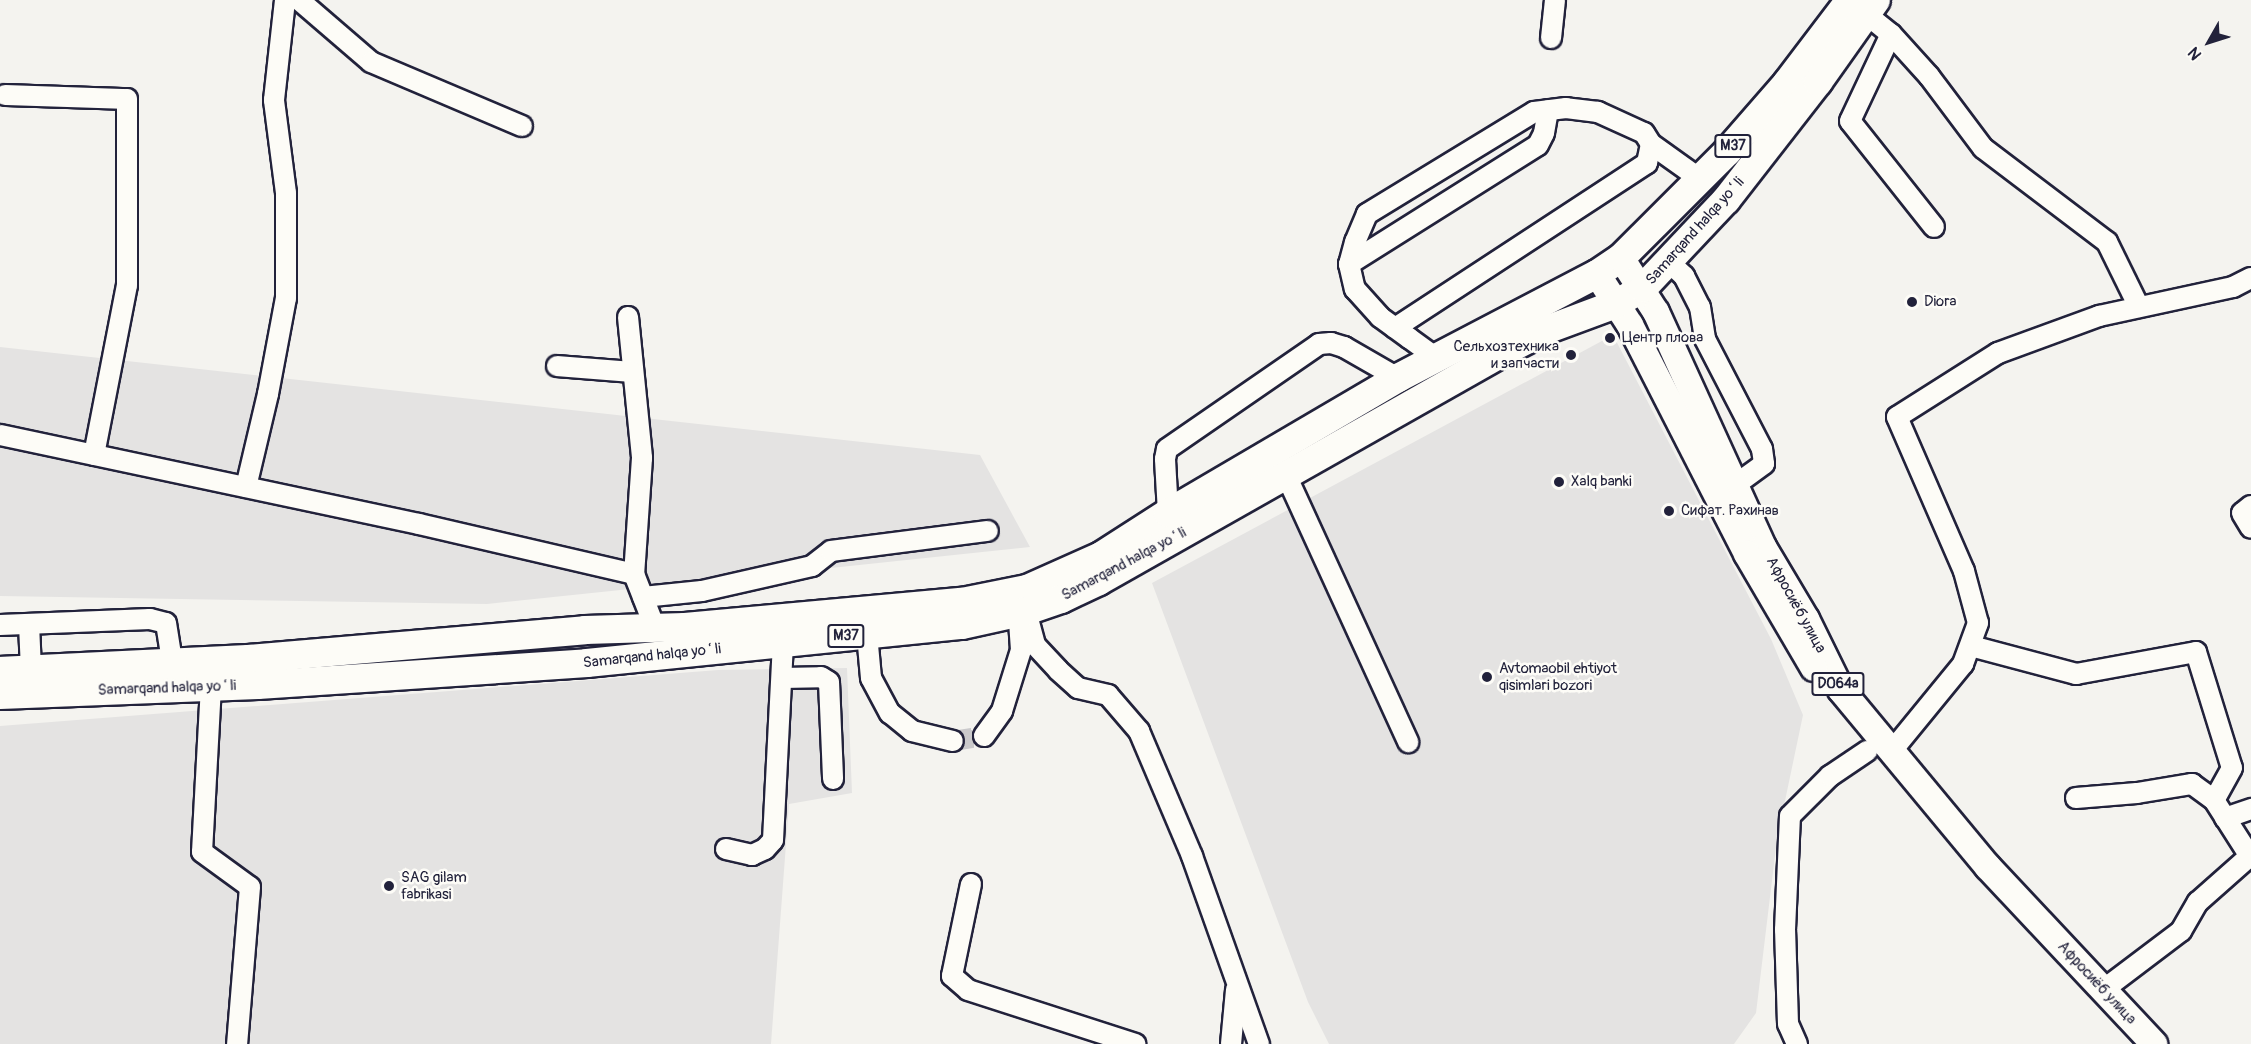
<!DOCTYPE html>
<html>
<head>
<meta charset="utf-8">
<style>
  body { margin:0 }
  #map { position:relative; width:2251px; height:1044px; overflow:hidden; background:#f4f3ef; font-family:Pangolin,sans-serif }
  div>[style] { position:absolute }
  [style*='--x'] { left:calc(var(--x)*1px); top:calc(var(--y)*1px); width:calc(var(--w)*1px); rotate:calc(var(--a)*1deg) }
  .built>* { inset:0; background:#e4e3e2 }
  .minor-tunnel>* { height:20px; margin-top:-10px; transform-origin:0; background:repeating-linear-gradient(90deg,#cac9cb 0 20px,transparent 0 30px) }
  .roads { filter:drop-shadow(2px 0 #22223b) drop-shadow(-2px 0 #22223b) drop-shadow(0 2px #22223b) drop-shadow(0 -2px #22223b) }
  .minor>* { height:20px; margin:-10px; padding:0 10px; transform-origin:10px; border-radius:10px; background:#fdfcf7 }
  .major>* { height:26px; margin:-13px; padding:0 13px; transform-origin:13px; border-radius:13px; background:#fdfcf7 }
  .highway>* { height:28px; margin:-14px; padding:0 14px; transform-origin:14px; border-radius:14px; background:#fdfcf7 }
  .dots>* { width:16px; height:16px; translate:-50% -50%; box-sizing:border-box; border:3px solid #fdfcf7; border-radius:50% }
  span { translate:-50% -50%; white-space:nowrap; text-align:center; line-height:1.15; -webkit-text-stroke:5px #fdfcf7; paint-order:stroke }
  .shield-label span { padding:2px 4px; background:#fdfcf7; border:2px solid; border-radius:4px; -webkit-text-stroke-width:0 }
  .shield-label { font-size:14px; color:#22223b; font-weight:700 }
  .street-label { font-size:15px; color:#22223b }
  .poi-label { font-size:15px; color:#22223b }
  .left { translate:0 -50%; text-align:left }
  .right { translate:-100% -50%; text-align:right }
  .north { position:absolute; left:2179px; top:12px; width:60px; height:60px; -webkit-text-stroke:4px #fdfcf7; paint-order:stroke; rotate:231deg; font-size:16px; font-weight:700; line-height:24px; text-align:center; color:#22223b }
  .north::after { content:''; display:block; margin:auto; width:21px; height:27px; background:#22223b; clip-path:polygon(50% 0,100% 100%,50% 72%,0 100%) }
</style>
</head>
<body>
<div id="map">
  <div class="built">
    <div style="clip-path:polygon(1613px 335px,1771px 639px,1803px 715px,1777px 839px,1756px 1013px,1734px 1044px,1329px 1044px,1308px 1002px,1152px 583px)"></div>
    <div style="clip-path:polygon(0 347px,980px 455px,1030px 547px,487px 604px,0 596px)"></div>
    <div style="clip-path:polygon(847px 668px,852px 793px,789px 804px,771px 1044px,0 1044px,0 726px,718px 670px)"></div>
  </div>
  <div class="minor-tunnel">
    <div style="--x:953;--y:741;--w:31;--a:-9"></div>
  </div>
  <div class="roads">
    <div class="minor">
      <div style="--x:299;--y:0;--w:95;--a:40.7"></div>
      <div style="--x:371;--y:62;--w:164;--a:23"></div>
      <div style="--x:1866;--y:14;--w:32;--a:39"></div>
      <div style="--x:1891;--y:34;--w:57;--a:47.9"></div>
      <div style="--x:1929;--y:76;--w:90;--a:53.1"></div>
      <div style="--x:1983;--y:148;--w:156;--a:37.2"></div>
      <div style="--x:2107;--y:242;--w:72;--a:63.8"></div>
      <div style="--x:1891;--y:34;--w:96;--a:115.2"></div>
      <div style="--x:1850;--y:121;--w:135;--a:51.6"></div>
      <div style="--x:1551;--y:38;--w:38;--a:-84"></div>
      <div style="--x:5;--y:95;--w:122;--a:1.9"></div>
      <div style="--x:127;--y:99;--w:186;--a:90"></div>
      <div style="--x:127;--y:285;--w:173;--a:101"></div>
      <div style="--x:1651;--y:144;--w:60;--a:35.5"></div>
      <div style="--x:1669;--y:262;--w:21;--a:43"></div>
      <div style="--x:1684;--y:276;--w:35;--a:63"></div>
      <div style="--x:1700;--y:307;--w:32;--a:81"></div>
      <div style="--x:1705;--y:339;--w:124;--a:62.6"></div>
      <div style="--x:1762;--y:449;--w:15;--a:82"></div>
      <div style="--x:1764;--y:464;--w:36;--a:144"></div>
      <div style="--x:1349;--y:264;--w:223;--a:-32.2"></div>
      <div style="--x:1538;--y:145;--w:13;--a:-63"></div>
      <div style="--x:1544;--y:133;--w:23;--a:-80"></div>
      <div style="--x:628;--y:317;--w:142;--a:84.3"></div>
      <div style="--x:642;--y:458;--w:116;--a:93.9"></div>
      <div style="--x:1395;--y:328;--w:301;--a:-33.2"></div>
      <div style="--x:1647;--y:163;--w:19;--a:-78"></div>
      <div style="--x:1651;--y:144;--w:13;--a:-122"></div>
      <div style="--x:1644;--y:133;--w:51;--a:-155.5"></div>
      <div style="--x:1598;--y:112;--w:32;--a:-173"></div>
      <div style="--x:1566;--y:108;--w:32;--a:173"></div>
      <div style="--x:1534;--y:112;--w:196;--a:148.6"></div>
      <div style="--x:1367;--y:214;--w:30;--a:113"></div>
      <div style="--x:1355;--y:242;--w:23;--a:105"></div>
      <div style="--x:1349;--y:264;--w:26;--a:77"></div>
      <div style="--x:1355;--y:289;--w:38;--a:48"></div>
      <div style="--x:1380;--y:317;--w:36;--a:36"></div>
      <div style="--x:1409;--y:338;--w:34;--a:36"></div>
      <div style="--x:557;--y:366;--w:75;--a:4.6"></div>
      <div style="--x:0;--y:435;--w:428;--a:12"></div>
      <div style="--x:419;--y:524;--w:221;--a:13.1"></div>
      <div style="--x:634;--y:574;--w:58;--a:68.7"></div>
      <div style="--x:1286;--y:475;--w:294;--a:65.4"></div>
      <div style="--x:246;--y:487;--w:96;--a:-76.7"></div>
      <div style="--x:268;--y:394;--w:98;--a:-79.4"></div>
      <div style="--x:286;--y:298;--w:105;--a:-90"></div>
      <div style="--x:286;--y:193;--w:94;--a:-97.4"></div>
      <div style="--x:274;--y:100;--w:101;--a:-83.7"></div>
      <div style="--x:2251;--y:506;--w:11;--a:142"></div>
      <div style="--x:2242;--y:513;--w:17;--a:59"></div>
      <div style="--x:1168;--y:513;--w:54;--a:-93.2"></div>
      <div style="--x:1165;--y:459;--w:10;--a:-79"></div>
      <div style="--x:1167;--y:449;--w:185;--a:-34.6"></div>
      <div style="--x:1319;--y:344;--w:12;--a:-5"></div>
      <div style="--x:1331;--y:343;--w:14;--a:17"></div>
      <div style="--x:1344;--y:347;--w:62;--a:29.9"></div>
      <div style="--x:643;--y:597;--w:59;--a:-5.8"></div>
      <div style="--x:702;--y:591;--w:113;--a:-12.8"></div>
      <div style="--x:812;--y:566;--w:24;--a:-38"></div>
      <div style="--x:831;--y:551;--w:158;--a:-7.3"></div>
      <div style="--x:1026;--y:611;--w:35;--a:75"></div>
      <div style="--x:1035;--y:645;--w:34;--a:47"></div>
      <div style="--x:1058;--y:670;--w:27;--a:42"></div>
      <div style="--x:1078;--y:688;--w:31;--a:13"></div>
      <div style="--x:1108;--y:695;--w:48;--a:49.3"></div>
      <div style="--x:1139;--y:731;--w:136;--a:67"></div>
      <div style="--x:1192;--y:856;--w:200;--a:70.4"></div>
      <div style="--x:29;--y:624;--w:45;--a:87.5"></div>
      <div style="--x:0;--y:625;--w:150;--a:-2.3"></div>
      <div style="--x:150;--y:619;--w:16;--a:14"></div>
      <div style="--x:166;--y:623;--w:39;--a:81"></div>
      <div style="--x:867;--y:634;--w:44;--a:84.8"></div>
      <div style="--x:871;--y:678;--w:40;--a:62"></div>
      <div style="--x:890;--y:713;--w:28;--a:39"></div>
      <div style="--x:912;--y:731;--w:42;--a:13.7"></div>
      <div style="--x:1971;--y:646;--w:109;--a:14.9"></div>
      <div style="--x:2076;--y:674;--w:122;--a:-10.4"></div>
      <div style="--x:2196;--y:652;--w:121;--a:72.8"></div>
      <div style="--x:2232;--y:768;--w:37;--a:119"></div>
      <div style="--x:2214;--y:800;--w:69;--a:57.5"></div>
      <div style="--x:782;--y:678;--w:39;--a:-1"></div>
      <div style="--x:821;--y:677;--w:9;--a:32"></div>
      <div style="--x:829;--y:682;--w:97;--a:87.6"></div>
      <div style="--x:211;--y:686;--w:166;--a:93.1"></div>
      <div style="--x:202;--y:852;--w:59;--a:36.1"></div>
      <div style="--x:250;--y:887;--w:158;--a:94.7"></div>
      <div style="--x:984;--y:736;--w:31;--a:-54"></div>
      <div style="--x:1002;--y:711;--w:64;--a:-72.7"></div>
      <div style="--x:1021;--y:650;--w:32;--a:-94"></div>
      <div style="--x:1891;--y:752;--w:114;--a:-50.7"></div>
      <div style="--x:1963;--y:664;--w:44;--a:-69.9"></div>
      <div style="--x:1978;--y:623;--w:54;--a:-105.1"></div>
      <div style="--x:1964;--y:571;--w:168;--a:-113.5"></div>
      <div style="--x:1897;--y:417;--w:120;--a:-32.4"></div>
      <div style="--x:1998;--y:353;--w:108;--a:-20.1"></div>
      <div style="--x:2099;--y:316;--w:137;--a:-12.2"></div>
      <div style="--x:2233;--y:287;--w:20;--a:-27"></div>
      <div style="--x:2076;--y:798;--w:61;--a:-4.7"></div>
      <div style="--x:2137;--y:793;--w:56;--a:-9.3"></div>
      <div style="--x:2192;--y:784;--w:27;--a:36"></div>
      <div style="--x:2225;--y:818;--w:28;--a:-19"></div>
      <div style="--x:726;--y:849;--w:27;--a:13"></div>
      <div style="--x:752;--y:855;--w:14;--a:-25"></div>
      <div style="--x:765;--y:849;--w:12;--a:-48"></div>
      <div style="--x:773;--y:840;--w:197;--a:-87.1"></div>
      <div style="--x:971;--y:884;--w:94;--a:101.7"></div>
      <div style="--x:952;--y:976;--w:21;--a:41"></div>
      <div style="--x:968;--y:990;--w:176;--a:17.9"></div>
      <div style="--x:2103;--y:990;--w:98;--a:-37.1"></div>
      <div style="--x:2181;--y:931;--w:34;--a:-60"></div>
      <div style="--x:2198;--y:902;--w:69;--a:-41.5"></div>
      <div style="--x:1231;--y:1044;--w:54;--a:-84.7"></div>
      <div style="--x:1797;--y:1044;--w:22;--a:-114"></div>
      <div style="--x:1788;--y:1024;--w:94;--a:-91.8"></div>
      <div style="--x:1785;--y:930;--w:114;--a:-87.5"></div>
      <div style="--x:1790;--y:816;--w:57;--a:-45"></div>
      <div style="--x:1830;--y:776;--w:45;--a:-34"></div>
    </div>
    <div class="major">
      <div style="--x:1621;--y:258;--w:64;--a:57.1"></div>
      <div style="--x:1656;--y:312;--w:258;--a:65.5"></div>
      <div style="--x:1763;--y:547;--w:84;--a:59.2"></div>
      <div style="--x:1806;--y:619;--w:79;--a:63.8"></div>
      <div style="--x:1841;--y:690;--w:230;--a:50.3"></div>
      <div style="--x:1988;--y:867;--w:243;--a:46.8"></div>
      <div style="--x:1597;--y:274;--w:61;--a:57.1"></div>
      <div style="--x:1630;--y:325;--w:257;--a:62.9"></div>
      <div style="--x:1747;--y:554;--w:132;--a:59.6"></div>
    </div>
    <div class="highway">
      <div style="--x:0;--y:671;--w:249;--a:-2.8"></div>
      <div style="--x:249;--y:659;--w:337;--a:-4.9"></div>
      <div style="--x:585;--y:630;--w:100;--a:-1.7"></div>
      <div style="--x:685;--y:627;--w:278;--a:-5.2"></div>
      <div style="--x:962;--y:602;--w:66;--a:-11.3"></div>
      <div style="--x:1027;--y:589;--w:81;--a:-24"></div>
      <div style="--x:1101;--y:556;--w:80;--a:-32.7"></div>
      <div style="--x:1168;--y:513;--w:267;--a:-30.4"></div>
      <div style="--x:1398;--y:378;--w:225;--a:-27.6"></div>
      <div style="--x:1597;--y:274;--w:29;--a:-34"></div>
      <div style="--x:1621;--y:258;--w:150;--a:-45"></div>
      <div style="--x:1727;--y:152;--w:91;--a:-49"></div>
      <div style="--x:1787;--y:83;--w:104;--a:-52.8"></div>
      <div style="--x:0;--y:695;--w:258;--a:-2.2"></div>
      <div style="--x:258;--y:685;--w:330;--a:-3.8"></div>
      <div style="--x:587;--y:663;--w:377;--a:-5.8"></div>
      <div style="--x:962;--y:625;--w:66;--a:-12.3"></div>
      <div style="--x:1026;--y:611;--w:37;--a:-19"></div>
      <div style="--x:1061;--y:599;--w:42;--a:-25.3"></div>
      <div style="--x:1099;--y:581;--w:467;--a:-29.5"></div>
      <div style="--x:1505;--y:351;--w:46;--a:-27.1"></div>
      <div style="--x:1546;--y:330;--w:75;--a:-20.4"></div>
      <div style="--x:1616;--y:304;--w:31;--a:-31"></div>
      <div style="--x:1643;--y:288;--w:121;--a:-46.7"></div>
      <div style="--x:1726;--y:200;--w:150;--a:-52.1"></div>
      <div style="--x:1818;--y:82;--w:100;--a:-54.7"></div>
    </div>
  </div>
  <div class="dots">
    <div style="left:1912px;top:302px;background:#22223b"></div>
    <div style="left:1610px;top:338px;background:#22223b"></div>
    <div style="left:1571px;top:355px;background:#22223b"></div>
    <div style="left:1559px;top:482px;background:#22223b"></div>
    <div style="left:1669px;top:511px;background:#22223b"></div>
    <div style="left:1487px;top:677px;background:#22223b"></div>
    <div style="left:389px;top:886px;background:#22223b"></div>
  </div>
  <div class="shield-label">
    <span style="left:1733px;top:146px">M37</span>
    <span style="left:846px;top:636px">M37</span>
    <span style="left:1838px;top:684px">D064a</span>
  </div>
  <div class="street-label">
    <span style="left:1695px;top:231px;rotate:-48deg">Samarqand halqa yoʻli</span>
    <span style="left:1124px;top:564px;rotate:-28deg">Samarqand halqa yoʻli</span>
    <span style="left:1796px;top:605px;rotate:61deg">Афросиёб улица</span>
    <span style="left:652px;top:656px;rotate:-6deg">Samarqand halqa yoʻli</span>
    <span style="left:167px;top:688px;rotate:-2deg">Samarqand halqa yoʻli</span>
    <span style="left:2097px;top:983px;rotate:47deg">Афросиёб улица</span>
  </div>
  <div class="poi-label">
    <span class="left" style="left:1924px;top:302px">Diora</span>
    <span class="left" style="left:1622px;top:338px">Центр плова</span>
    <span class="right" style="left:1559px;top:355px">Сельхозтехника<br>и запчасти</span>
    <span class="left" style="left:1571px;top:482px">Xalq banki</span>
    <span class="left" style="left:1681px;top:511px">Сифат. Рахинав</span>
    <span class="left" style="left:1499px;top:677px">Avtomaobil ehtiyot<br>qisimlari bozori</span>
    <span class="left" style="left:401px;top:886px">SAG gilam<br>fabrikasi</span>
  </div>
  <div class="north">N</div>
</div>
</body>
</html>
